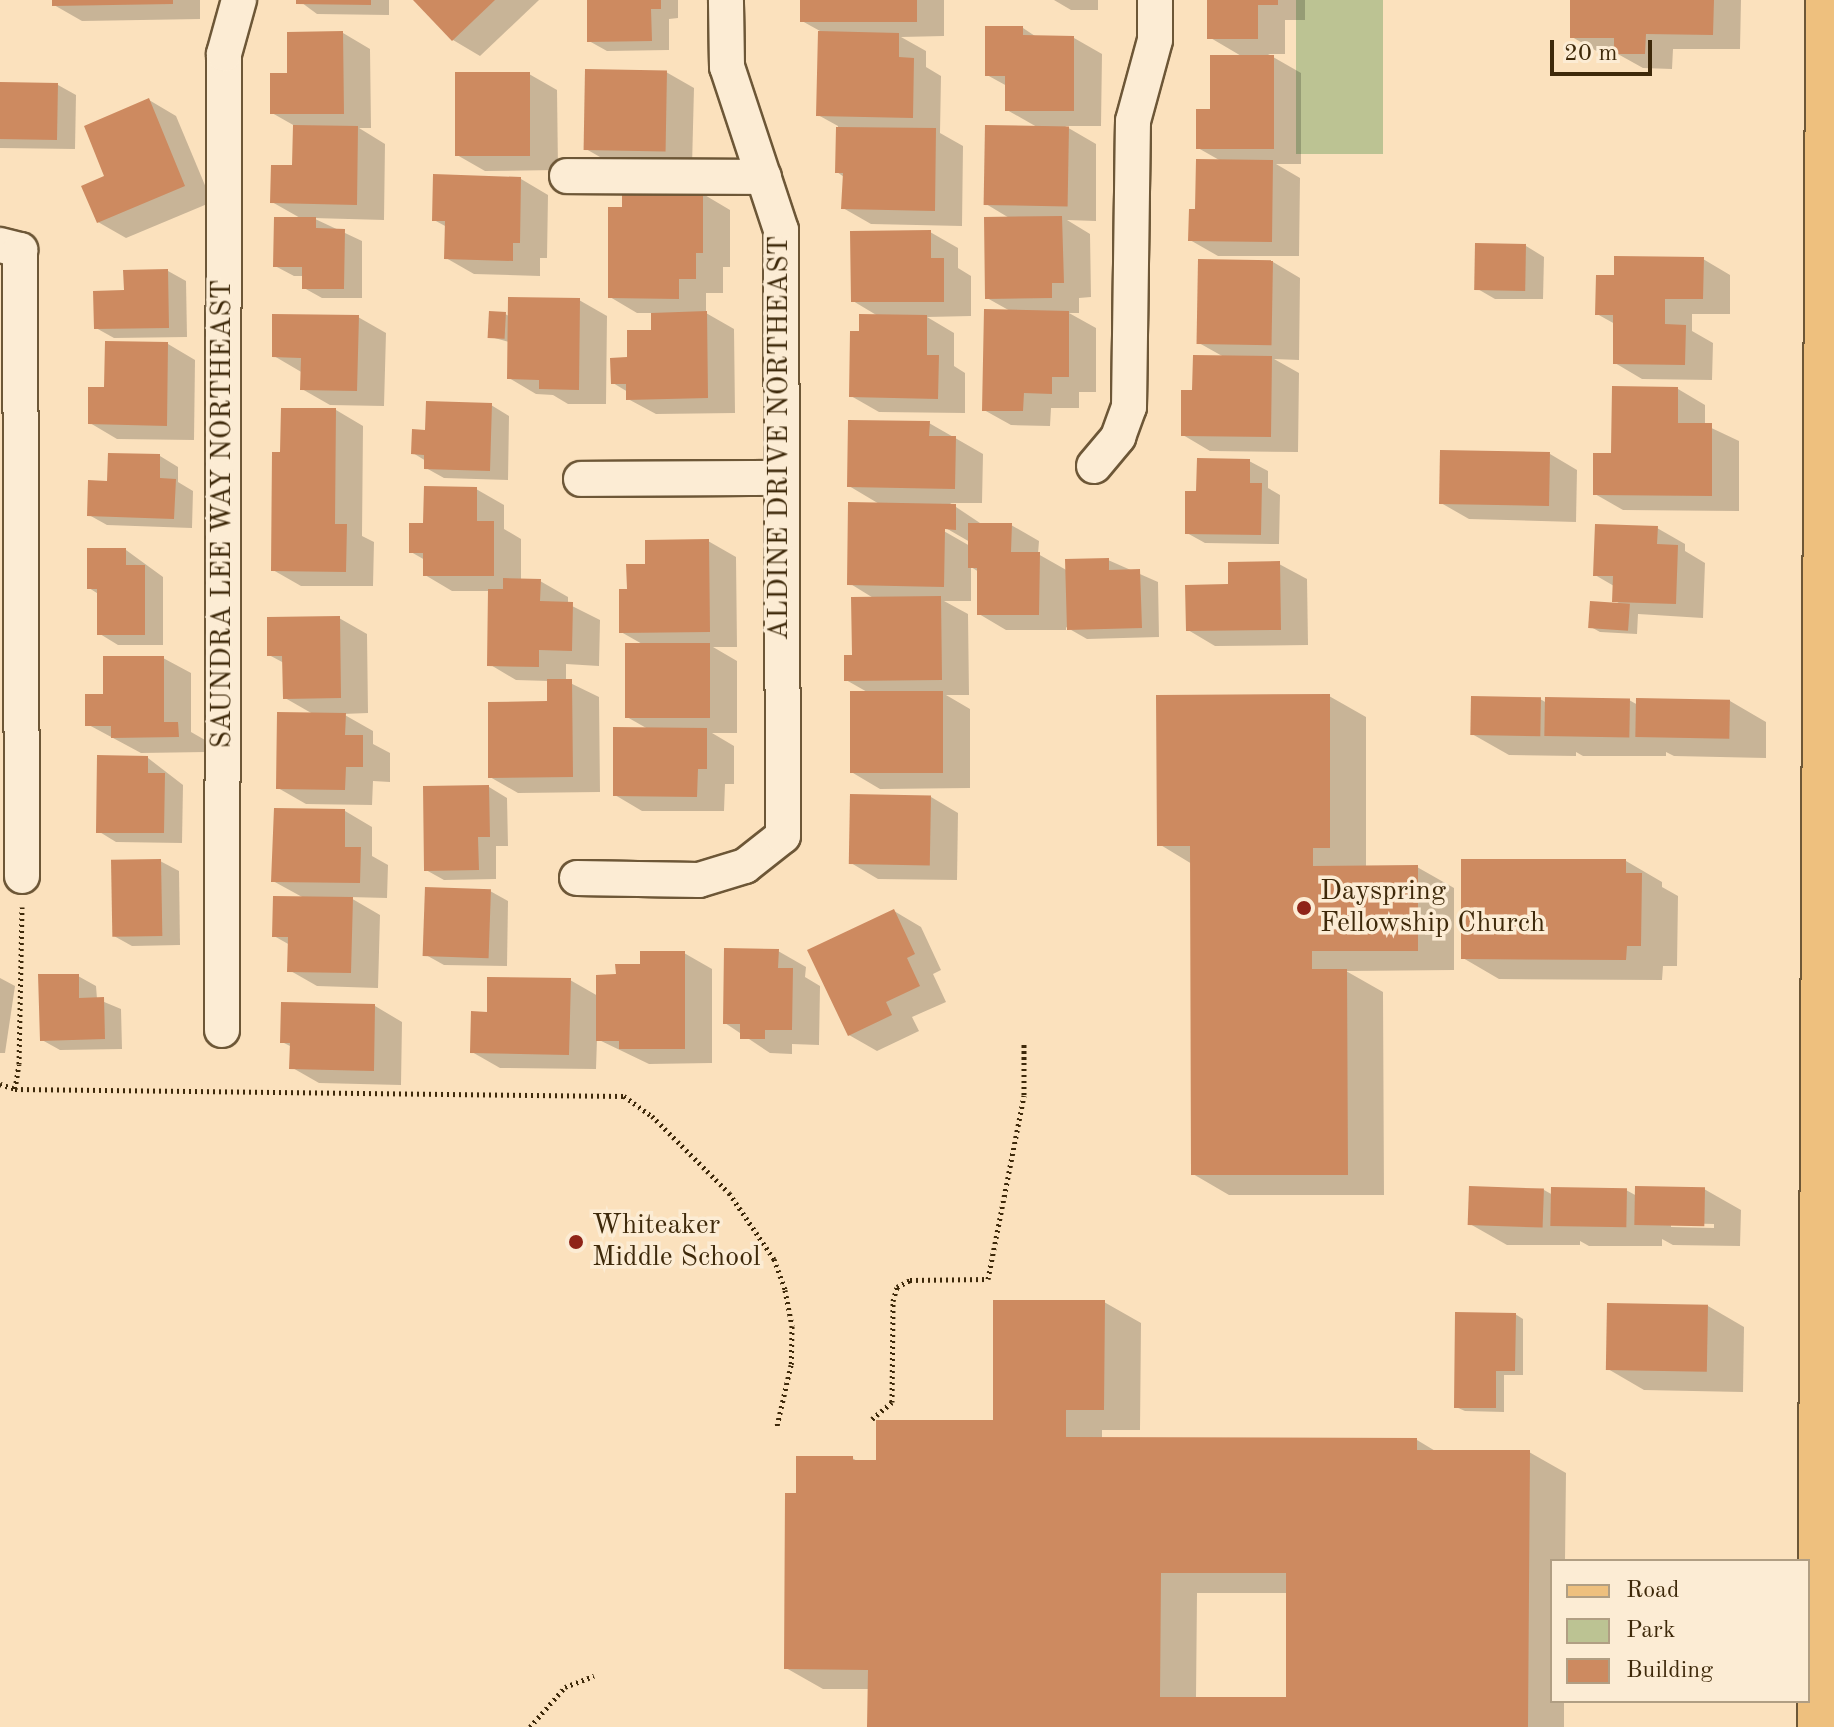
<!DOCTYPE html>
<html>
<head>
<meta charset="utf-8">
<style>
  body { margin:0 }
  #map { position:relative; width:1834px; height:1727px; overflow:hidden; background:#fbe1bd; font-family:"Old Standard TT",serif }
  div>[style] { position:absolute }
  [style*='--x'] { left:calc(var(--x)*1px); top:calc(var(--y)*1px); width:calc(var(--w)*1px); rotate:calc(var(--a)*1deg) }
  .green>* { inset:0; background:#bcc393; transform-origin:0 0 }
  .shadow>* { inset:0; background:#0003 }
  .building>* { inset:0; background:#cd8a60; transform-origin:0 0 }
  .path>* { height:5px; margin-top:-2.5px; transform-origin:0; background:repeating-linear-gradient(90deg,#3e290a 0 2px,transparent 0 6px) }
  .roads { filter:drop-shadow(2px 0 #6d5737) drop-shadow(-2px 0 #6d5737) drop-shadow(0 2px #6d5737) drop-shadow(0 -2px #6d5737) }
  .minor>* { height:34px; margin:-17px; padding:0 17px; transform-origin:17px; border-radius:17px; background:#fcecd4 }
  .major>* { height:44px; margin:-22px; padding:0 22px; transform-origin:22px; border-radius:22px; background:#eec07e }
  .dots>* { width:22px; height:22px; translate:-50% -50%; box-sizing:border-box; border:4px solid #fcecd4; border-radius:50% }
  span { translate:-50% -50%; white-space:nowrap; text-align:center; line-height:1.15; -webkit-text-stroke:7px #fcecd4; paint-order:stroke }
  .street-label { font-size:28px; color:#3e290a }
  .poi-label { font-size:28px; color:#3e290a }
  .left { translate:0 -50%; text-align:left }
  .legend { position:absolute; left:1550px; top:1559px; width:260px; height:144px; box-sizing:border-box; background:#fcecd4; border:2px solid #b09e83; margin:0; padding:10px 14px; list-style:none; font-size:24px; color:#3e290a }
  .legend li { display:flex; align-items:center; gap:16px; height:40px }
  .legend b { width:40px; border:2px solid #b09e83 }
  .scale { position:absolute; left:1550px; top:40px; width:102px; height:36px; box-sizing:border-box; border:4px solid #3e290a; border-top:0; padding-left:10px; font-size:24px; line-height:28px; white-space:nowrap; color:#3e290a; -webkit-text-stroke:6px #fcecd4; paint-order:stroke }
</style>
</head>
<body>
<div id="map">
  <div class="green">
    <div style="left:1296px;top:0;width:87px;height:154px"></div>
  </div>
  <div class="shadow">
    <div style="clip-path:polygon(54px 0,200px 0,200px 19px,82px 21px,54px 5px)"></div>
    <div style="clip-path:polygon(298px 0,389px 0,389px 15px,317px 14px)"></div>
    <div style="clip-path:polygon(416px 0,539px 0,480px 56px,453px 40px)"></div>
    <div style="clip-path:polygon(589px 0,678px 0,678px 18px,669px 19px,669px 50px,607px 51px,589px 41px)"></div>
    <div style="clip-path:polygon(802px 0,944px 0,944px 36px,901px 37px,926px 51px,926px 67px,941px 76px,940px 133px,963px 146px,962px 226px,871px 224px,843px 208px,844px 177px,837px 172px,838px 126px,818px 115px,820px 31px,802px 21px)"></div>
    <div style="clip-path:polygon(1054px 0,1098px 0,1098px 10px,1071px 10px)"></div>
    <div style="clip-path:polygon(1209px 0,1305px 0,1305px 20px,1285px 20px,1285px 54px,1268px 54px,1301px 73px,1301px 164px,1276px 164px,1300px 178px,1299px 256px,1218px 256px,1190px 240px,1197px 211px,1221px 161px,1198px 148px,1212px 111px,1243px 57px,1209px 37px)"></div>
    <div style="clip-path:polygon(1572px 0,1741px 0,1740px 49px,1673px 49px,1672px 69px,1643px 68px,1616px 53px,1600px 53px,1572px 37px)"></div>
    <div style="clip-path:polygon(1023px 28px,1038px 38px,1074px 38px,1102px 54px,1101px 126px,1065px 126px,1096px 144px,1096px 221px,1067px 220px,1090px 234px,1091px 297px,1079px 298px,1079px 313px,1069px 313px,1096px 328px,1096px 392px,1079px 392px,1079px 408px,1051px 408px,1050px 426px,1011px 425px,984px 410px,1012px 312px,987px 298px,1011px 219px,986px 204px,1037px 127px,1007px 110px,1007px 86px,987px 75px)"></div>
    <div style="clip-path:polygon(343px 33px,370px 49px,371px 128px,359px 128px,385px 144px,384px 220px,313px 218px,362px 241px,362px 298px,322px 298px,304px 288px,304px 276px,294px 276px,275px 266px,302px 219px,272px 202px,294px 167px,295px 126px,272px 113px,289px 75px)"></div>
    <div style="clip-path:polygon(666px 72px,694px 88px,692px 166px,614px 165px,586px 149px)"></div>
    <div style="clip-path:polygon(529px 74px,557px 90px,558px 170px,485px 171px,457px 155px)"></div>
    <div style="clip-path:polygon(0 84px,58px 85px,76px 95px,75px 149px,0 148px)"></div>
    <div style="clip-path:polygon(149px 100px,176px 116px,212px 202px,126px 238px,98px 222px,107px 177px)"></div>
    <div style="clip-path:polygon(521px 179px,548px 195px,547px 258px,540px 258px,540px 276px,474px 274px,446px 258px,447px 227px,434px 220px)"></div>
    <div style="clip-path:polygon(703px 194px,730px 210px,730px 267px,723px 267px,723px 293px,706px 293px,706px 313px,734px 329px,735px 413px,656px 414px,628px 399px,628px 392px,613px 383px,653px 332px,653px 313px,637px 313px,610px 297px)"></div>
    <div style="clip-path:polygon(930px 232px,958px 248px,958px 268px,971px 276px,971px 316px,927px 317px,954px 333px,954px 366px,965px 373px,965px 413px,879px 412px,851px 396px,861px 333px,878px 316px,853px 301px)"></div>
    <div style="clip-path:polygon(1526px 246px,1544px 257px,1543px 299px,1495px 299px,1476px 288px)"></div>
    <div style="clip-path:polygon(1703px 259px,1730px 275px,1730px 314px,1692px 314px,1692px 331px,1713px 343px,1712px 380px,1642px 379px,1615px 363px,1615px 324px,1597px 314px,1616px 277px)"></div>
    <div style="clip-path:polygon(1273px 262px,1300px 278px,1299px 360px,1274px 359px,1299px 373px,1298px 452px,1210px 451px,1183px 435px,1194px 392px,1224px 357px,1199px 343px)"></div>
    <div style="clip-path:polygon(168px 271px,186px 281px,187px 337px,114px 338px,96px 328px,126px 292px)"></div>
    <div style="clip-path:polygon(579px 300px,607px 316px,606px 404px,568px 404px,553px 395px,536px 394px,509px 378px,509px 342px,491px 337px,505px 314px,509px 316px)"></div>
    <div style="clip-path:polygon(358px 317px,386px 333px,384px 406px,330px 405px,302px 389px,303px 373px,274px 356px)"></div>
    <div style="clip-path:polygon(168px 344px,195px 360px,194px 440px,117px 439px,90px 423px,106px 389px)"></div>
    <div style="clip-path:polygon(1678px 389px,1705px 405px,1705px 425px,1739px 441px,1739px 511px,1623px 510px,1595px 494px,1613px 455px)"></div>
    <div style="clip-path:polygon(491px 405px,509px 416px,508px 480px,444px 478px,426px 468px,426px 461px,413px 453px,427px 432px)"></div>
    <div style="clip-path:polygon(336px 410px,363px 426px,362px 536px,374px 542px,373px 586px,301px 586px,273px 570px,282px 455px)"></div>
    <div style="clip-path:polygon(evenodd,929px 423px,983px 454px,982px 503px,950px 503px,983px 525px,1011px 525px,1039px 541px,1038px 554px,1068px 571px,1108px 560px,1158px 582px,1159px 637px,1087px 639px,1066px 627px,1066px 630px,1006px 630px,979px 614px,979px 572px,971px 567px,971px 601px,944px 601px,968px 614px,969px 695px,946px 695px,970px 709px,970px 788px,880px 789px,853px 773px,869px 693px,846px 680px,875px 599px,849px 583px,881px 505px,849px 486px,929px 423px,937px 523px,970px 542px,970px 546px,935px 526px,937px 523px)"></div>
    <div style="clip-path:polygon(1550px 454px,1577px 470px,1576px 522px,1469px 519px,1441px 503px)"></div>
    <div style="clip-path:polygon(160px 456px,178px 467px,178px 482px,193px 491px,192px 528px,107px 525px,89px 515px,109px 483px)"></div>
    <div style="clip-path:polygon(1249px 461px,1268px 471px,1268px 488px,1280px 495px,1279px 544px,1205px 543px,1187px 533px,1198px 493px)"></div>
    <div style="clip-path:polygon(476px 489px,504px 505px,504px 529px,521px 539px,521px 580px,540px 581px,568px 597px,568px 604px,600px 620px,599px 666px,566px 664px,566px 681px,599px 697px,600px 792px,518px 793px,490px 777px,549px 703px,549px 681px,516px 680px,489px 664px,490px 591px,452px 591px,425px 575px,425px 560px,411px 552px,425px 525px)"></div>
    <div style="clip-path:polygon(1657px 528px,1685px 544px,1685px 551px,1705px 563px,1703px 618px,1638px 614px,1637px 634px,1600px 632px,1591px 627px,1622px 605px,1614px 600px,1614px 586px,1595px 575px)"></div>
    <div style="clip-path:polygon(708px 541px,736px 557px,737px 647px,713px 647px,737px 661px,737px 733px,712px 733px,734px 746px,734px 784px,725px 784px,724px 811px,642px 811px,615px 795px,648px 729px,627px 717px,644px 645px,621px 632px,629px 591px,647px 566px)"></div>
    <div style="clip-path:polygon(126px 550px,163px 577px,163px 645px,118px 645px,100px 634px,100px 595px,89px 588px)"></div>
    <div style="clip-path:polygon(1279px 564px,1307px 579px,1308px 645px,1215px 646px,1188px 630px,1230px 586px)"></div>
    <div style="clip-path:polygon(339px 618px,367px 634px,368px 713px,343px 714px,373px 731px,373px 744px,390px 753px,390px 782px,373px 781px,372px 805px,306px 804px,278px 788px,313px 714px,285px 698px,284px 663px,269px 655px)"></div>
    <div style="clip-path:polygon(163px 658px,191px 673px,191px 732px,205px 740px,206px 752px,141px 753px,87px 724px,105px 696px)"></div>
    <div style="clip-path:polygon(1329px 696px,1366px 717px,1366px 868px,1417px 867px,1454px 888px,1454px 970px,1346px 971px,1383px 992px,1384px 1195px,1229px 1195px,1193px 1174px,1192px 864px,1159px 844px)"></div>
    <div style="clip-path:polygon(1540px 699px,1547px 703px,1629px 700px,1638px 705px,1730px 701px,1766px 722px,1766px 758px,1674px 756px,1666px 752px,1666px 756px,1583px 756px,1576px 752px,1576px 756px,1509px 755px,1472px 734px)"></div>
    <div style="clip-path:polygon(148px 758px,183px 785px,182px 843px,116px 842px,98px 831px)"></div>
    <div style="clip-path:polygon(489px 787px,507px 798px,508px 846px,496px 846px,496px 879px,444px 880px,426px 870px)"></div>
    <div style="clip-path:polygon(931px 797px,958px 813px,957px 880px,878px 879px,851px 863px)"></div>
    <div style="clip-path:polygon(345px 811px,372px 827px,372px 856px,388px 865px,387px 898px,349px 897px,380px 915px,378px 988px,317px 986px,289px 970px,290px 945px,274px 936px,304px 898px,273px 881px)"></div>
    <div style="clip-path:polygon(160px 861px,179px 871px,180px 945px,132px 946px,114px 936px)"></div>
    <div style="clip-path:polygon(1626px 861px,1662px 882px,1662px 887px,1678px 896px,1677px 966px,1663px 966px,1662px 980px,1499px 979px,1463px 958px)"></div>
    <div style="clip-path:polygon(490px 891px,508px 901px,507px 966px,444px 965px,426px 955px)"></div>
    <div style="clip-path:polygon(894px 911px,921px 927px,941px 970px,933px 974px,946px 1002px,912px 1017px,919px 1031px,877px 1051px,849px 1035px)"></div>
    <div style="clip-path:polygon(778px 951px,806px 967px,805px 977px,820px 986px,819px 1045px,792px 1044px,792px 1054px,770px 1053px,725px 1023px)"></div>
    <div style="clip-path:polygon(684px 953px,712px 969px,712px 1063px,649px 1064px,597px 1039px,596px 1069px,500px 1068px,472px 1052px,489px 1014px,570px 980px,598px 996px,618px 976px)"></div>
    <div style="clip-path:polygon(78px 976px,96px 986px,97px 999px,121px 1009px,122px 1049px,60px 1050px,42px 1040px)"></div>
    <div style="clip-path:polygon(0 978px,15px 986px,5px 1053px,0 1053px)"></div>
    <div style="clip-path:polygon(375px 1006px,402px 1022px,401px 1085px,319px 1083px,291px 1067px,292px 1047px,282px 1042px)"></div>
    <div style="clip-path:polygon(evenodd,1704px 1189px,1741px 1210px,1740px 1246px,1673px 1245px,1662px 1239px,1662px 1246px,1589px 1246px,1580px 1241px,1580px 1245px,1507px 1245px,1470px 1224px,1544px 1190px,1553px 1195px,1626px 1190px,1637px 1196px,1704px 1189px,1671px 1223px,1714px 1224px,1714px 1228px,1671px 1227px,1671px 1223px)"></div>
    <div style="clip-path:polygon(evenodd,1104px 1302px,1141px 1323px,1140px 1430px,1102px 1430px,1102px 1439px,1417px 1440px,1437px 1452px,1529px 1452px,1566px 1473px,1565px 1561px,1552px 1561px,1552px 1701px,1564px 1701px,1564px 1727px,869px 1727px,870px 1689px,823px 1689px,786px 1668px,798px 1495px,852px 1458px,859px 1462px,878px 1462px,995px 1422px,1104px 1302px,1197px 1593px,1288px 1593px,1288px 1699px,1196px 1699px,1197px 1593px)"></div>
    <div style="clip-path:polygon(1708px 1306px,1744px 1327px,1743px 1392px,1644px 1390px,1608px 1369px)"></div>
    <div style="clip-path:polygon(1515px 1314px,1523px 1319px,1523px 1375px,1504px 1375px,1504px 1412px,1465px 1411px,1456px 1407px)"></div>
  </div>
  <div class="building">
    <div style="clip-path:polygon(52px 0,173px 0,173px 4px,52px 6px)"></div>
    <div style="clip-path:polygon(296px 0,371px 0,371px 5px,296px 4px)"></div>
    <div style="clip-path:polygon(413px 0,495px 0,452px 41px)"></div>
    <div style="clip-path:polygon(587px 0,661px 0,661px 9px,651px 9px,652px 41px,587px 42px)"></div>
    <div style="left:800px;top:0;width:117px;height:22px"></div>
    <div style="clip-path:polygon(1207px 0,1278px 0,1278px 5px,1258px 5px,1258px 39px,1207px 39px)"></div>
    <div style="clip-path:polygon(1570px 0,1714px 0,1713px 35px,1646px 34px,1645px 54px,1614px 54px,1614px 38px,1570px 38px)"></div>
    <div style="clip-path:polygon(985px 26px,1023px 26px,1023px 35px,1074px 36px,1074px 111px,1005px 111px,1005px 76px,985px 76px)"></div>
    <div style="clip-path:polygon(343px 31px,344px 114px,270px 114px,270px 73px,287px 73px,287px 32px)"></div>
    <div style="clip-path:polygon(818px 31px,899px 33px,899px 57px,914px 58px,913px 118px,816px 116px)"></div>
    <div style="clip-path:polygon(1210px 55px,1274px 55px,1274px 149px,1196px 149px,1196px 109px,1210px 109px)"></div>
    <div style="left:585px;top:69px;width:82px;height:81px;rotate:1deg"></div>
    <div style="left:455px;top:72px;width:75px;height:84px"></div>
    <div style="left:0;top:82px;width:58px;height:57px;rotate:1deg"></div>
    <div style="clip-path:polygon(149px 98px,185px 186px,97px 223px,81px 186px,104px 176px,84px 126px)"></div>
    <div style="clip-path:polygon(293px 125px,358px 126px,357px 205px,270px 203px,271px 165px,292px 165px)"></div>
    <div style="left:985px;top:125px;width:84px;height:80px;rotate:1deg"></div>
    <div style="clip-path:polygon(836px 127px,936px 128px,935px 211px,841px 209px,843px 173px,835px 173px)"></div>
    <div style="clip-path:polygon(1196px 159px,1273px 160px,1272px 242px,1188px 241px,1189px 209px,1195px 209px)"></div>
    <div style="clip-path:polygon(433px 174px,521px 177px,520px 243px,513px 243px,513px 261px,444px 259px,445px 221px,432px 221px)"></div>
    <div style="clip-path:polygon(622px 192px,703px 192px,703px 253px,696px 253px,696px 279px,679px 279px,679px 299px,608px 298px,608px 207px,622px 207px)"></div>
    <div style="clip-path:polygon(1062px 216px,1064px 283px,1052px 283px,1052px 298px,985px 299px,984px 217px)"></div>
    <div style="clip-path:polygon(274px 217px,316px 217px,316px 228px,345px 229px,344px 289px,302px 289px,302px 267px,273px 267px)"></div>
    <div style="clip-path:polygon(931px 230px,931px 258px,944px 258px,944px 302px,851px 302px,850px 231px)"></div>
    <div style="left:1475px;top:243px;width:51px;height:47px;rotate:1deg"></div>
    <div style="clip-path:polygon(1614px 256px,1704px 257px,1703px 299px,1665px 299px,1665px 324px,1686px 325px,1685px 365px,1613px 364px,1613px 315px,1595px 315px,1596px 275px,1614px 275px)"></div>
    <div style="left:1198px;top:259px;width:75px;height:85px;rotate:1deg"></div>
    <div style="clip-path:polygon(168px 269px,169px 328px,94px 329px,93px 291px,124px 290px,123px 270px)"></div>
    <div style="clip-path:polygon(508px 297px,580px 298px,579px 390px,539px 389px,539px 380px,507px 379px)"></div>
    <div style="clip-path:polygon(984px 309px,1069px 311px,1069px 377px,1052px 377px,1052px 394px,1024px 393px,1023px 411px,982px 411px)"></div>
    <div style="left:489px;top:311px;width:17px;height:27px;rotate:3deg"></div>
    <div style="clip-path:polygon(707px 311px,708px 398px,626px 400px,626px 384px,611px 384px,610px 358px,627px 357px,627px 330px,651px 330px,651px 313px)"></div>
    <div style="clip-path:polygon(272px 314px,359px 315px,357px 391px,300px 390px,301px 358px,272px 357px)"></div>
    <div style="clip-path:polygon(859px 314px,927px 315px,927px 355px,939px 355px,938px 399px,849px 397px,850px 331px,859px 331px)"></div>
    <div style="clip-path:polygon(105px 341px,168px 342px,167px 426px,88px 424px,88px 387px,104px 387px)"></div>
    <div style="clip-path:polygon(1193px 355px,1272px 356px,1271px 437px,1181px 436px,1181px 390px,1192px 390px)"></div>
    <div style="clip-path:polygon(1612px 386px,1678px 387px,1678px 423px,1712px 423px,1712px 496px,1593px 495px,1593px 453px,1611px 453px)"></div>
    <div style="clip-path:polygon(426px 401px,492px 403px,490px 471px,424px 469px,424px 455px,411px 454px,412px 429px,425px 430px)"></div>
    <div style="clip-path:polygon(281px 408px,336px 408px,335px 524px,347px 524px,346px 572px,271px 571px,272px 452px,280px 452px)"></div>
    <div style="clip-path:polygon(848px 420px,930px 421px,929px 436px,956px 436px,955px 489px,847px 487px)"></div>
    <div style="left:1440px;top:450px;width:110px;height:54px;rotate:1deg"></div>
    <div style="clip-path:polygon(108px 453px,160px 454px,160px 478px,176px 479px,174px 519px,87px 516px,88px 480px,107px 481px)"></div>
    <div style="clip-path:polygon(1197px 458px,1250px 459px,1250px 483px,1262px 483px,1261px 535px,1185px 534px,1185px 491px,1196px 491px)"></div>
    <div style="clip-path:polygon(424px 486px,477px 487px,477px 521px,494px 521px,494px 576px,423px 576px,423px 553px,409px 553px,409px 523px,423px 523px)"></div>
    <div style="clip-path:polygon(848px 502px,956px 504px,956px 530px,945px 529px,944px 587px,847px 585px)"></div>
    <div style="clip-path:polygon(968px 523px,1012px 523px,1011px 552px,1040px 552px,1039px 615px,977px 615px,977px 568px,968px 568px)"></div>
    <div style="clip-path:polygon(1595px 524px,1658px 526px,1657px 544px,1678px 545px,1676px 604px,1612px 602px,1613px 576px,1593px 576px)"></div>
    <div style="clip-path:polygon(709px 539px,710px 632px,619px 633px,619px 589px,627px 589px,626px 564px,645px 564px,645px 540px)"></div>
    <div style="clip-path:polygon(87px 548px,126px 548px,126px 565px,145px 565px,145px 635px,97px 635px,97px 589px,87px 589px)"></div>
    <div style="clip-path:polygon(1109px 558px,1109px 570px,1140px 569px,1142px 628px,1067px 630px,1065px 559px)"></div>
    <div style="clip-path:polygon(1280px 561px,1281px 630px,1186px 631px,1185px 585px,1228px 584px,1228px 562px)"></div>
    <div style="clip-path:polygon(503px 578px,541px 579px,540px 601px,573px 602px,572px 651px,539px 650px,539px 667px,487px 666px,488px 589px,503px 589px)"></div>
    <div style="clip-path:polygon(941px 596px,942px 680px,844px 681px,844px 655px,852px 655px,851px 597px)"></div>
    <div style="left:1590px;top:601px;width:40px;height:27px;rotate:4deg"></div>
    <div style="clip-path:polygon(340px 616px,341px 698px,283px 699px,282px 656px,267px 656px,267px 617px)"></div>
    <div style="left:625px;top:643px;width:85px;height:75px"></div>
    <div style="clip-path:polygon(103px 656px,164px 656px,164px 722px,178px 722px,179px 737px,111px 738px,111px 726px,85px 726px,85px 694px,103px 694px)"></div>
    <div style="clip-path:polygon(547px 679px,572px 679px,573px 777px,488px 778px,488px 702px,547px 701px)"></div>
    <div style="left:943px;top:691px;width:82px;height:93px;rotate:90deg"></div>
    <div style="clip-path:polygon(1330px 694px,1330px 848px,1313px 848px,1313px 866px,1418px 865px,1418px 951px,1312px 951px,1312px 969px,1347px 969px,1348px 1175px,1191px 1175px,1190px 846px,1157px 846px,1156px 695px)"></div>
    <div style="left:1471px;top:696px;width:70px;height:39px;rotate:1deg"></div>
    <div style="left:1545px;top:697px;width:85px;height:39px;rotate:1deg"></div>
    <div style="left:1636px;top:698px;width:94px;height:39px;rotate:1deg"></div>
    <div style="clip-path:polygon(277px 712px,346px 713px,345px 735px,363px 735px,363px 767px,346px 767px,345px 790px,276px 789px)"></div>
    <div style="clip-path:polygon(613px 727px,707px 728px,707px 769px,698px 769px,697px 797px,613px 796px)"></div>
    <div style="clip-path:polygon(97px 755px,148px 756px,148px 773px,165px 773px,164px 833px,96px 833px)"></div>
    <div style="clip-path:polygon(489px 785px,490px 837px,478px 837px,479px 870px,424px 871px,423px 786px)"></div>
    <div style="left:850px;top:794px;width:81px;height:70px;rotate:1deg"></div>
    <div style="clip-path:polygon(274px 808px,345px 809px,345px 847px,361px 847px,360px 883px,271px 882px)"></div>
    <div style="left:161px;top:859px;width:77px;height:50px;rotate:89deg"></div>
    <div style="clip-path:polygon(1461px 859px,1626px 859px,1626px 873px,1642px 873px,1641px 946px,1627px 946px,1626px 960px,1461px 959px)"></div>
    <div style="left:425px;top:887px;width:66px;height:69px;rotate:2deg"></div>
    <div style="clip-path:polygon(273px 896px,353px 897px,351px 973px,287px 972px,288px 937px,272px 937px)"></div>
    <div style="clip-path:polygon(894px 909px,915px 954px,907px 958px,920px 986px,886px 1002px,892px 1015px,848px 1036px,807px 950px)"></div>
    <div style="clip-path:polygon(724px 948px,779px 949px,778px 968px,793px 968px,792px 1030px,765px 1030px,765px 1039px,740px 1039px,740px 1024px,723px 1024px)"></div>
    <div style="clip-path:polygon(640px 951px,685px 951px,685px 1049px,619px 1049px,619px 1041px,596px 1041px,596px 975px,616px 974px,615px 964px,640px 964px)"></div>
    <div style="clip-path:polygon(38px 974px,79px 974px,79px 998px,104px 997px,105px 1039px,40px 1041px)"></div>
    <div style="clip-path:polygon(487px 977px,571px 978px,569px 1055px,470px 1053px,471px 1011px,487px 1012px)"></div>
    <div style="clip-path:polygon(281px 1002px,375px 1004px,374px 1071px,289px 1069px,290px 1043px,280px 1043px)"></div>
    <div style="left:1469px;top:1186px;width:75px;height:39px;rotate:2deg"></div>
    <div style="left:1635px;top:1186px;width:70px;height:39px;rotate:1deg"></div>
    <div style="left:1551px;top:1187px;width:76px;height:39px;rotate:1deg"></div>
    <div style="clip-path:polygon(evenodd,993px 1300px,1105px 1300px,1104px 1410px,1066px 1410px,1066px 1437px,1417px 1438px,1417px 1450px,1530px 1450px,1528px 1727px,867px 1727px,868px 1670px,784px 1669px,785px 1493px,796px 1493px,796px 1456px,853px 1456px,853px 1460px,876px 1460px,876px 1420px,993px 1420px,993px 1300px,1161px 1573px,1286px 1573px,1286px 1697px,1160px 1697px,1161px 1573px)"></div>
    <div style="left:1607px;top:1303px;width:101px;height:67px;rotate:1deg"></div>
    <div style="clip-path:polygon(1455px 1312px,1516px 1313px,1515px 1371px,1496px 1371px,1496px 1408px,1454px 1408px)"></div>
  </div>
  <div class="path">
    <div style="--x:0;--y:1084;--w:16;--a:18"></div>
    <div style="--x:15;--y:1089;--w:609;--a:0.66"></div>
    <div style="--x:624;--y:1096;--w:34;--a:36"></div>
    <div style="--x:652;--y:1116;--w:109;--a:45"></div>
    <div style="--x:729;--y:1193;--w:80;--a:55.7"></div>
    <div style="--x:774;--y:1259;--w:33;--a:70"></div>
    <div style="--x:785;--y:1290;--w:37;--a:79"></div>
    <div style="--x:792;--y:1326;--w:39;--a:91"></div>
    <div style="--x:791;--y:1365;--w:63;--a:102.9"></div>
    <div style="--x:15;--y:1089;--w:25;--a:-81"></div>
    <div style="--x:19;--y:1064;--w:157;--a:-88.9"></div>
    <div style="--x:872;--y:1419;--w:26;--a:-40"></div>
    <div style="--x:892;--y:1402;--w:101;--a:-89.4"></div>
    <div style="--x:893;--y:1301;--w:15;--a:-74"></div>
    <div style="--x:897;--y:1287;--w:15;--a:-28"></div>
    <div style="--x:910;--y:1280;--w:78;--a:-0.7"></div>
    <div style="--x:988;--y:1279;--w:187;--a:-78.9"></div>
    <div style="--x:1024;--y:1095;--w:51;--a:-90"></div>
    <div style="--x:530;--y:1727;--w:53;--a:-48.8"></div>
    <div style="--x:565;--y:1687;--w:31;--a:-21"></div>
  </div>
  <div class="roads">
    <div class="minor">
      <div style="--x:567;--y:176;--w:197;--a:0.3"></div>
      <div style="--x:0;--y:245;--w:21;--a:14"></div>
      <div style="--x:20;--y:250;--w:626;--a:89.82"></div>
      <div style="--x:1094;--y:466;--w:38;--a:-50"></div>
      <div style="--x:1118;--y:437;--w:32;--a:-70"></div>
      <div style="--x:1129;--y:407;--w:286;--a:-89.2"></div>
      <div style="--x:1133;--y:121;--w:84;--a:-74.8"></div>
      <div style="--x:1155;--y:40;--w:40;--a:-90"></div>
      <div style="--x:581;--y:479;--w:200;--a:-0.3"></div>
      <div style="--x:577;--y:878;--w:122;--a:0.9"></div>
      <div style="--x:699;--y:880;--w:48;--a:-16.9"></div>
      <div style="--x:745;--y:866;--w:48;--a:-38.3"></div>
      <div style="--x:783;--y:836;--w:606;--a:-90.19"></div>
      <div style="--x:781;--y:230;--w:172;--a:-108.3"></div>
      <div style="--x:727;--y:67;--w:67;--a:-90.9"></div>
      <div style="--x:222;--y:1030;--w:976;--a:-89.88"></div>
      <div style="--x:224;--y:54;--w:56;--a:-74.5"></div>
    </div>
    <div class="major">
      <div style="--x:1820;--y:1727;--w:1727;--a:-89.73"></div>
    </div>
  </div>
  <div class="dots">
    <div style="left:1304px;top:908px;background:#8f2418"></div>
    <div style="left:576px;top:1242px;background:#8f2418"></div>
  </div>
  <div class="street-label">
    <span style="left:780px;top:438px;rotate:-90deg">ALDINE DRIVE NORTHEAST</span>
    <span style="left:223px;top:514px;rotate:-90deg">SAUNDRA LEE WAY NORTHEAST</span>
  </div>
  <div class="poi-label">
    <span class="left" style="left:1320px;top:908px">Dayspring<br>Fellowship Church</span>
    <span class="left" style="left:592px;top:1242px">Whiteaker<br>Middle School</span>
  </div>
  <ul class="legend">
  <li><b style="height:10px;background:#eec07e"></b>Road</li>
  <li><b style="height:22px;background:#bcc393"></b>Park</li>
  <li><b style="height:22px;background:#cd8a60"></b>Building</li>
  </ul>
  <div class="scale">20 m</div>
</div>
</body>
</html>
